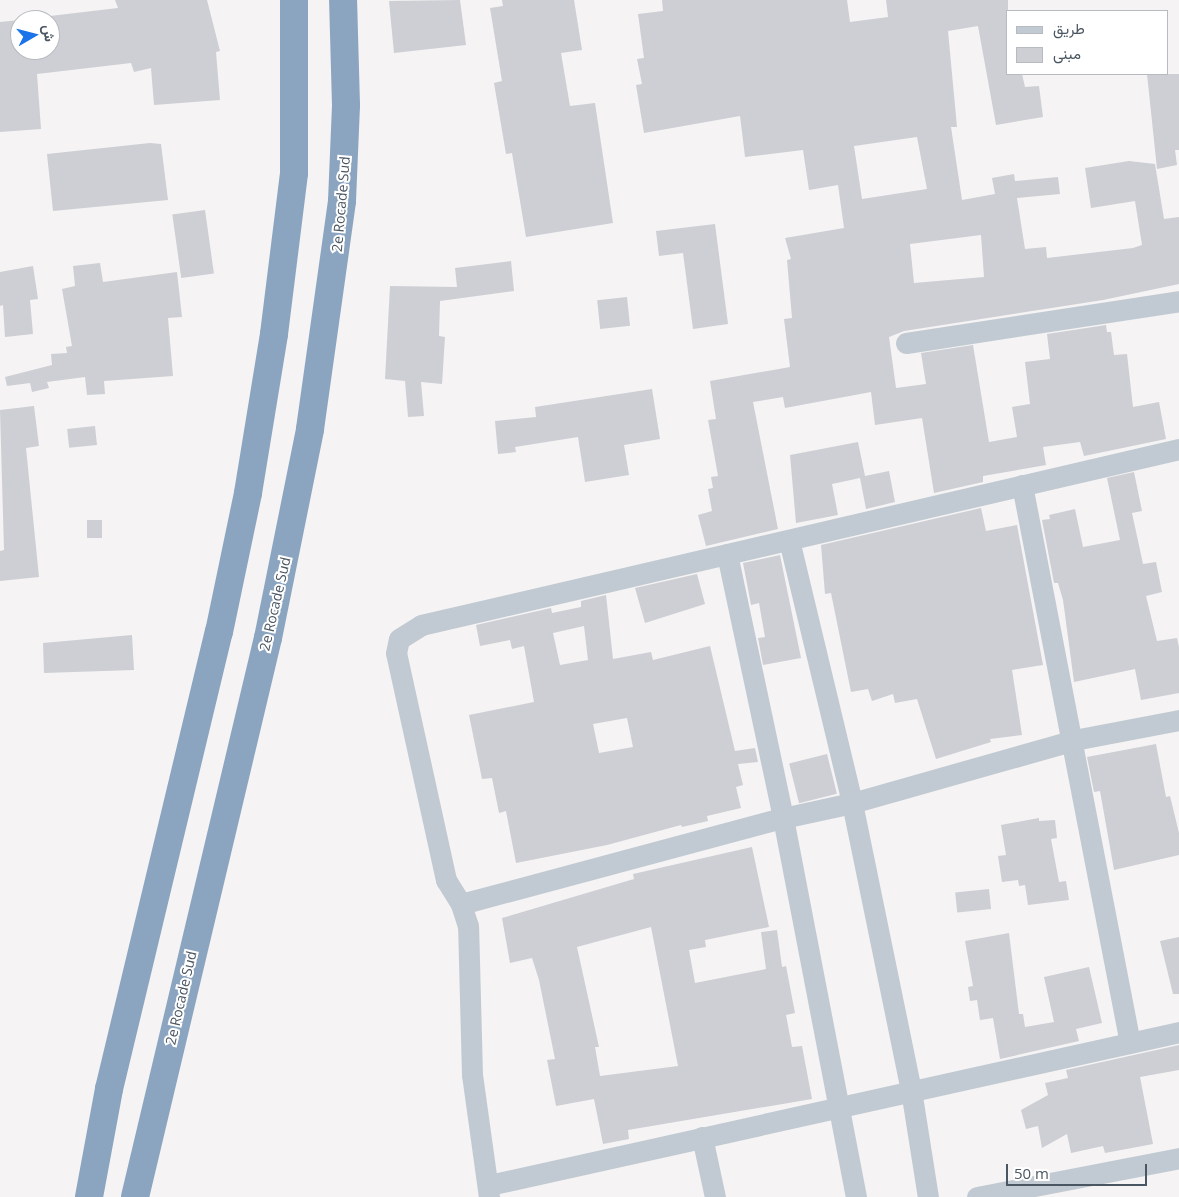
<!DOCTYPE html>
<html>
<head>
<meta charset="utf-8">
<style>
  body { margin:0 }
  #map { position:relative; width:1179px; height:1197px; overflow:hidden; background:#f5f3f3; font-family:"Open Sans",Vazirmatn,sans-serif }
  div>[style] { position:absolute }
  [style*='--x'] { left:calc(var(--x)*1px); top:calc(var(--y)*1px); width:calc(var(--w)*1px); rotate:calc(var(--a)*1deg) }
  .building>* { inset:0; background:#cdcfd5; transform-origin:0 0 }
  .street>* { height:21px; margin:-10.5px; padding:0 10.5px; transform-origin:10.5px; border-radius:10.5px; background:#c1cad2 }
  .highway>* { height:28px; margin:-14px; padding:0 14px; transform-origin:14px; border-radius:14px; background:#8ba5c1 }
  span { translate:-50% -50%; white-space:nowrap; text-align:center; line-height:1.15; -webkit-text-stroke:4px #fff; paint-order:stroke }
  .street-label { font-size:14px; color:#4a5661 }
  .legend { position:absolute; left:1006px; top:10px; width:162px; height:65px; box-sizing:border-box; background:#fff; border:1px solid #b7bbc0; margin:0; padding:6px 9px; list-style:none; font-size:15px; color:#4a5661 }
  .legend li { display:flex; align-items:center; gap:10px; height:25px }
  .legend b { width:25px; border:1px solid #b7bbc0 }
  .north { position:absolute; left:10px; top:10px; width:50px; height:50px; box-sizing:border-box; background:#fff; border:1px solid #b7bbc0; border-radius:50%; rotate:82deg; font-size:14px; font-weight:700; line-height:20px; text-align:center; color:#4a5661 }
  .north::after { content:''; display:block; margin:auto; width:18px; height:22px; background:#1a73e8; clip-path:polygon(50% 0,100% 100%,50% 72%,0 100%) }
  .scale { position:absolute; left:1006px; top:1164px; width:141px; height:22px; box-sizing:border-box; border:2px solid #4a5661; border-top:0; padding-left:6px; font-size:15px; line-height:18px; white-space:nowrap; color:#4a5661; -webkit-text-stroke:4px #fff; paint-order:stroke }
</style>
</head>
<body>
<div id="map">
  <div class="building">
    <div style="clip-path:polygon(115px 0,207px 0,220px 51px,216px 52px,220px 100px,154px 105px,151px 68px,134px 72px,131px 63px,37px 74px,41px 129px,0 132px,0 22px,20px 20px,20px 50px,50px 50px,50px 16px,118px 8px)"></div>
    <div style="clip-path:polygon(460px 0,466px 45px,394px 53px,389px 1px)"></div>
    <div style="clip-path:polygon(502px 0,574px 0,582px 50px,561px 53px,570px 106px,595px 103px,613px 223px,526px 237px,512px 153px,506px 154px,494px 83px,502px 81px,490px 8px,503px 6px)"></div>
    <div style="clip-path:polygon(evenodd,662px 0,847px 0,850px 22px,888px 17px,886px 0,1008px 0,1008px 74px,1022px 74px,1025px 87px,1039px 86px,1043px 117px,996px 125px,978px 26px,948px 31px,957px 127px,951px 127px,962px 200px,995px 194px,992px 178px,1014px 174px,1015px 181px,1058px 177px,1060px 194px,1017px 198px,1025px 249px,1046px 247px,1047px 258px,1133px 248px,1142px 245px,1135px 201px,1091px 208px,1085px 168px,1129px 161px,1155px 164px,1164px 219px,1179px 217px,1179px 284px,1103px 300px,904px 331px,889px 337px,896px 388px,926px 384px,921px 353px,973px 345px,989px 442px,1017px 437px,1012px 407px,1030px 404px,1025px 362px,1050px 359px,1047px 334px,1106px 325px,1107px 332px,1111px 332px,1114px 355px,1127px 354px,1133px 407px,1159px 402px,1166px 439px,1084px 456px,1080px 442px,1043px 447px,1046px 465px,983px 476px,983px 482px,934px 493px,922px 418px,875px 425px,871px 392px,785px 408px,783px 397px,753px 402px,778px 529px,706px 546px,698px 515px,712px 511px,708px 489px,713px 488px,711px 477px,718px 476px,708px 420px,716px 419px,710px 381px,790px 367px,784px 319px,792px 318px,787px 260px,791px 259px,785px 238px,844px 228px,838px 185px,809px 190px,803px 150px,745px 157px,740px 116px,644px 133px,636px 85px,642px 84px,637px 59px,644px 58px,638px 14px,663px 11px,662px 0,917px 137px,927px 189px,862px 199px,854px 146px,917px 137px,662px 0,981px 235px,984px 277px,914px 283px,910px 244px,981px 235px)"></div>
    <div style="clip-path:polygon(1147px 74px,1179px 74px,1179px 150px,1175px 150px,1177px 165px,1157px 169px)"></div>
    <div style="clip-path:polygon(150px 143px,161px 144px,168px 200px,53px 211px,47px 154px)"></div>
    <div style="left:205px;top:210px;width:64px;height:33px;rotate:82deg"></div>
    <div style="clip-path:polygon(715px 224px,728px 324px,693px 329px,683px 253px,659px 256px,656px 231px)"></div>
    <div style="clip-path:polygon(511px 261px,514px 291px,440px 301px,439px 336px,445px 337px,442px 384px,421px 382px,424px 416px,408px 417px,405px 381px,385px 379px,390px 286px,457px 287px,455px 268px)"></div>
    <div style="clip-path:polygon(100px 263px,103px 282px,177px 272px,182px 317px,168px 318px,173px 376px,104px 381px,105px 394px,87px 395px,85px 377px,47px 382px,49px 388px,32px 392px,30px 383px,7px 386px,5px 377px,52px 365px,51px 354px,67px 353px,66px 347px,72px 346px,62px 289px,75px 286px,73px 266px)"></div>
    <div style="clip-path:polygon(33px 266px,38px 299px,30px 300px,33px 334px,5px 337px,3px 305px,0 306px,0 272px)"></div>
    <div style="left:627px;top:297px;width:29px;height:30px;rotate:84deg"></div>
    <div style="clip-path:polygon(652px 389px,660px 439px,624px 445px,629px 475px,585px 482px,578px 437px,515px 447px,516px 452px,498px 454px,495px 421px,536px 417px,535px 407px)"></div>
    <div style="clip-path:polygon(34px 406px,39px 446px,26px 448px,39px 577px,0 581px,0 551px,4px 550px,0 410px)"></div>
    <div style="left:95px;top:426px;width:19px;height:28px;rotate:84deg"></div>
    <div style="clip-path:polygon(858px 442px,865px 476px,889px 471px,895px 502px,866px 509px,860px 478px,832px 484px,838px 515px,796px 523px,790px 455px)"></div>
    <div style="clip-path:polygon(1134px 472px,1142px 511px,1132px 513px,1143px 564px,1156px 562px,1162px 592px,1146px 596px,1157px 641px,1177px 638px,1179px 647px,1179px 693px,1141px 700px,1135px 669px,1074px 682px,1063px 600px,1058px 583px,1054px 583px,1042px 520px,1050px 519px,1049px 515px,1075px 509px,1083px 547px,1120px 540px,1107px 478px)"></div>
    <div style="clip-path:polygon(981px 508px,986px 531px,1017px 525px,1043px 665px,1012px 670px,1022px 735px,990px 739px,991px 742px,936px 759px,917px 699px,895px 703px,893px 694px,872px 701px,868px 689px,851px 692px,831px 593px,825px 594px,821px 545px)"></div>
    <div style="left:102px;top:520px;width:18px;height:15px;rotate:90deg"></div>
    <div style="clip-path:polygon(780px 555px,801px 658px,763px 665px,758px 638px,765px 637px,759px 603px,751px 605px,743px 563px)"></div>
    <div style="clip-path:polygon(697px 574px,705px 604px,645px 623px,635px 588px)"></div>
    <div style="clip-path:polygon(evenodd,606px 595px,613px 659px,651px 652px,653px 660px,710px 646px,735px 751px,755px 748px,758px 762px,738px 764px,743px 785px,736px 787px,741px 808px,707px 816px,708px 821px,682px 827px,681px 825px,607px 845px,516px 863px,506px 811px,499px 813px,492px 778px,482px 779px,469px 715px,534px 702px,524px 646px,512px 649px,510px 640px,480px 646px,476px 625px,551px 608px,552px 613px,581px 607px,581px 601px,606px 595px,584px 626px,588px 660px,560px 665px,553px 633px,584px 626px,606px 595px,627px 718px,633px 747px,599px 753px,593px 724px,627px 718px)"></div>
    <div style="clip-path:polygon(132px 635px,134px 670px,44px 673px,43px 643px)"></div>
    <div style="clip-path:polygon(1156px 744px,1166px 797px,1170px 796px,1179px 833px,1179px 855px,1114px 870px,1100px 791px,1094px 792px,1087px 757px)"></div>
    <div style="left:827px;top:754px;width:41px;height:39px;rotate:76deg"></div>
    <div style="clip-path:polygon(1039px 818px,1039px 821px,1055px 820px,1057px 838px,1051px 839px,1059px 882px,1066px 881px,1069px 900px,1028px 905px,1025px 885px,1019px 886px,1018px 880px,1002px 882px,998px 856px,1006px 855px,1001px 825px)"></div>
    <div style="clip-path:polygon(evenodd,752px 847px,769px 927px,705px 940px,706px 947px,689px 950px,695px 983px,766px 969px,761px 932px,777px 930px,782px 967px,786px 966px,795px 1013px,786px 1015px,792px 1047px,802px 1046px,812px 1099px,628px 1130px,629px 1139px,603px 1144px,594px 1099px,556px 1106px,547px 1060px,555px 1059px,539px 980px,532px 958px,510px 963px,502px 918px,634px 879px,633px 874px,752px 847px,651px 927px,678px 1066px,600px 1076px,595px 1047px,599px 1047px,577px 947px,651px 927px)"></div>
    <div style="left:989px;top:889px;width:20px;height:34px;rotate:84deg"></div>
    <div style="clip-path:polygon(1009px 933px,1019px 1014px,1023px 1014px,1025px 1027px,1054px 1022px,1044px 977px,1089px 967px,1102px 1023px,1076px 1029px,1079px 1041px,1000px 1059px,993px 1018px,980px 1020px,977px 1000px,970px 1001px,968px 987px,973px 986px,965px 941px)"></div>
    <div style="clip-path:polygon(1179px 937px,1179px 994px,1173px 994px,1160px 941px)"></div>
    <div style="clip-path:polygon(1179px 1045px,1179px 1070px,1140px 1077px,1153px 1144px,1105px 1153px,1103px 1146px,1071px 1153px,1067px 1134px,1042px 1148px,1038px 1126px,1026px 1129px,1021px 1110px,1048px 1095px,1045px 1083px,1068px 1078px,1066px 1070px)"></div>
  </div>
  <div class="street">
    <div style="--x:906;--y:343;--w:276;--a:-8.7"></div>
    <div style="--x:1022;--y:485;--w:568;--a:79.05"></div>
    <div style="--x:789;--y:540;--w:270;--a:76.5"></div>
    <div style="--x:852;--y:803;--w:293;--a:78.4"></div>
    <div style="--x:911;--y:1090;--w:108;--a:81"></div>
    <div style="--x:727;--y:554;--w:270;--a:78"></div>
    <div style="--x:783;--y:818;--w:386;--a:79.1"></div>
    <div style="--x:461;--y:904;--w:333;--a:-15"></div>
    <div style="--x:783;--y:818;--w:71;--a:-12.3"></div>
    <div style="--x:852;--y:803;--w:231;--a:-15.8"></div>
    <div style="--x:1074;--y:740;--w:107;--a:-10.8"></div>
    <div style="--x:702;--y:1137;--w:61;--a:77.8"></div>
    <div style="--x:489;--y:1185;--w:707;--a:-12.5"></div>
    <div style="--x:489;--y:1197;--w:123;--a:-97.9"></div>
    <div style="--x:472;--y:1075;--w:149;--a:-91.5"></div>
    <div style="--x:468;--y:926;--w:23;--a:-108"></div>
    <div style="--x:461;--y:904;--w:28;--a:-122"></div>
    <div style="--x:446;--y:880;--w:232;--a:-102.4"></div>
    <div style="--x:396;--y:653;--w:14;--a:-78"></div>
    <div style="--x:399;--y:639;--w:26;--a:-32"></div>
    <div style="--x:421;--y:625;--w:778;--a:-13.07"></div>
    <div style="--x:977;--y:1197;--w:206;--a:-10.9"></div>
  </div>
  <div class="highway">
    <div style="--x:89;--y:1197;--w:110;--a:-79.5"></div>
    <div style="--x:109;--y:1089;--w:470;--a:-76.5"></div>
    <div style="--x:219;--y:632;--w:142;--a:-78.2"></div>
    <div style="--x:248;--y:493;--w:161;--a:-80.7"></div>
    <div style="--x:274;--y:334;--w:162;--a:-82.9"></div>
    <div style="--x:294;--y:173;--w:173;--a:-90"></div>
    <div style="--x:135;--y:1197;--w:575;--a:-76.62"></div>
    <div style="--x:268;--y:638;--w:213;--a:-78.6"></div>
    <div style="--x:310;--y:429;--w:230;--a:-82"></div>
    <div style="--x:342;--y:201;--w:96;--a:-87.6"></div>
    <div style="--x:346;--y:105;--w:105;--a:-91.6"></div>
  </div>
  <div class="street-label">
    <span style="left:341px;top:204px;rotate:-85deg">2e Rocade Sud</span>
    <span style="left:275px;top:604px;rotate:-77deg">2e Rocade Sud</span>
    <span style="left:181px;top:998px;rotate:-77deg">2e Rocade Sud</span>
  </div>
  <ul class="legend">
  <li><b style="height:6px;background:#c1cad2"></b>طريق</li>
  <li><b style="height:14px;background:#cdcfd5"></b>مبنى</li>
  </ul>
  <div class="north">ش</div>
  <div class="scale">50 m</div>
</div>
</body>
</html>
